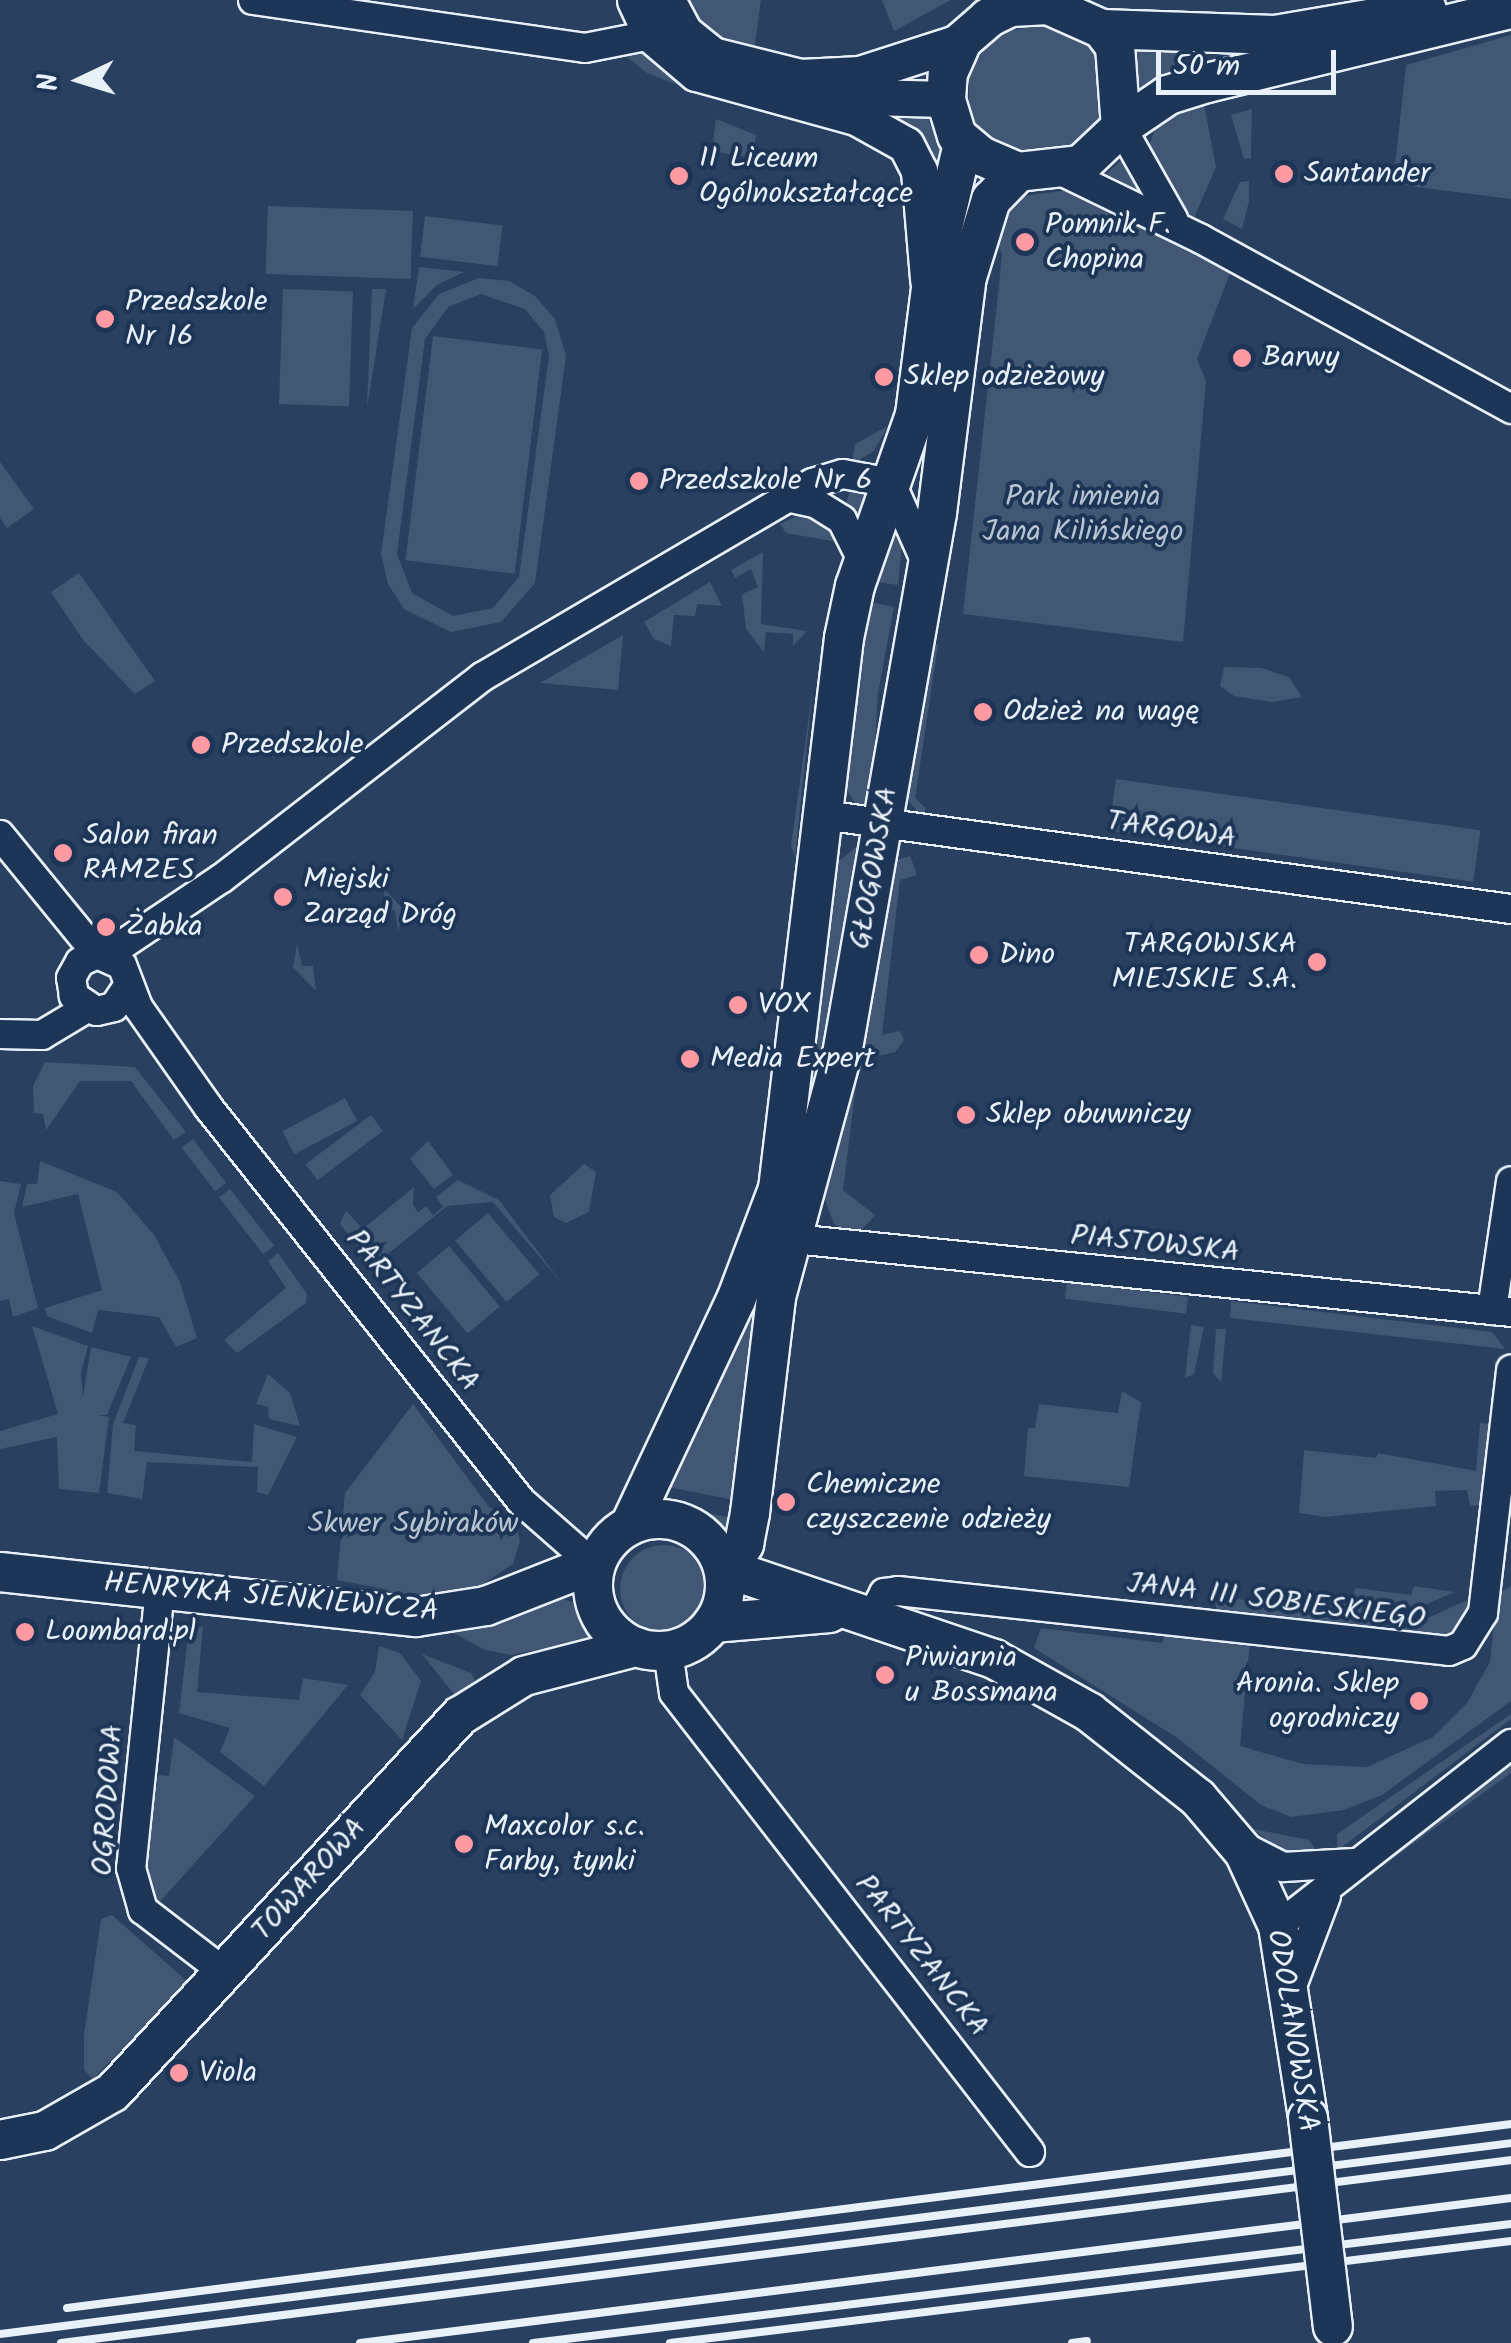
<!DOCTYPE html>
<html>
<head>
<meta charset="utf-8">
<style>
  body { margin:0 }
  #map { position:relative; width:1511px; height:2343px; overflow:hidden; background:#294061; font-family:Kalam,sans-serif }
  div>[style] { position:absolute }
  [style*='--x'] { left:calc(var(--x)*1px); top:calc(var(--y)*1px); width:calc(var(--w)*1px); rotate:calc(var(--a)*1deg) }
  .green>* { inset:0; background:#415774; transform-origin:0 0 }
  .round { border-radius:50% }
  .roads { filter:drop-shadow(2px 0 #e8f1f8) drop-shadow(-2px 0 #e8f1f8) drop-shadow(0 2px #e8f1f8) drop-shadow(0 -2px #e8f1f8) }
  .minor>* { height:28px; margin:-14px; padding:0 14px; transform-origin:14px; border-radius:14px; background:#1d3557 }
  .tertiary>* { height:35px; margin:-17.5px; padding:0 17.5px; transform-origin:17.5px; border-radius:17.5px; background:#1d3557 }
  .secondary>* { height:38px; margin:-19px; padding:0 19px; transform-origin:19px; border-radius:19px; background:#1d3557 }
  .secondary>.ring { margin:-19px; padding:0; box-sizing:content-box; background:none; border:38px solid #1d3557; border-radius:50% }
  .rail>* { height:8px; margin:-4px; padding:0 4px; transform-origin:4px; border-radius:4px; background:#e8f1f8 }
  .bridges { filter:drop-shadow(2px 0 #e8f1f8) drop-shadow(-2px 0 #e8f1f8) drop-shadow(0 2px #e8f1f8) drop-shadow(0 -2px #e8f1f8) }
  .secondary-bridge>* { height:38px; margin:-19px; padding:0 19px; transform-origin:19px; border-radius:19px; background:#1d3557 }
  .dots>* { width:28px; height:28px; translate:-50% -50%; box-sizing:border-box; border:5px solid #1d3557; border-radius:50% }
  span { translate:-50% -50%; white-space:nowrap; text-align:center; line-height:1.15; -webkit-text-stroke:8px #1d3557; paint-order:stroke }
  .poi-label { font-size:30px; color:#e8f1f8 }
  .left { translate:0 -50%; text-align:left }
  .right { translate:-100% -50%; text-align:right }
  .park-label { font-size:30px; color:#b6c3d0 }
  .street-label { font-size:30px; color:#e8f1f8 }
  .north { position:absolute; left:30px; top:30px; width:100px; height:100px; -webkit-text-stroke:8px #1d3557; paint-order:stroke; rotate:266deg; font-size:28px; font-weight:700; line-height:40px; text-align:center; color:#e8f1f8 }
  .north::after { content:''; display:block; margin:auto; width:35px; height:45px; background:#e8f1f8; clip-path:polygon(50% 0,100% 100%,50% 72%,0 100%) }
  .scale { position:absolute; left:1156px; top:50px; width:180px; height:45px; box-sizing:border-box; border:5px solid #e8f1f8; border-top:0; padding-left:12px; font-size:30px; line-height:35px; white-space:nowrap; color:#e8f1f8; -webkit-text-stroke:8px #1d3557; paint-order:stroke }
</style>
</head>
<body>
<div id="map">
  <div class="green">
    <div style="clip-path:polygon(677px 0,761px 0,753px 58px,727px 50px)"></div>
    <div style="clip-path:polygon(882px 0,951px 0,894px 31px)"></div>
    <div style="clip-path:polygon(1046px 24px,1097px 43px,1102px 121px,1070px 149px,1009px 156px,970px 120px,968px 71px,998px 33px)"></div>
    <div style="clip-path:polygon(1511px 35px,1511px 199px,1393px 184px,1406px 65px)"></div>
    <div style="clip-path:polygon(1127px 44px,1192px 47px,1196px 77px,1136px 103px)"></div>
    <div style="clip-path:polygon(641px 51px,685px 83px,683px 87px,647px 73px,622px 53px)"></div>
    <div style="clip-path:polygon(1202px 94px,1216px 167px,1193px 220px,1149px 158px,1149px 146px,1159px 117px)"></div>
    <div style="clip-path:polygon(901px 106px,924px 112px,939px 142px,944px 162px,938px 198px,915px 134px,900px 119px)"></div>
    <div style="clip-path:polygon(1252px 109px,1251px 158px,1244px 159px,1231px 115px)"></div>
    <div style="clip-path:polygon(716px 119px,756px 135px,752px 158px,712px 151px)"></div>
    <div style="clip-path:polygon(1123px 159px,1141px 191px,1106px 174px)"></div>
    <div style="clip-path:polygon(1249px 181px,1249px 201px,1242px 229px,1223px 219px,1240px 182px)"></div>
    <div style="clip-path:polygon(1070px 190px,1232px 268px,1197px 359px,1206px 381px,1183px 642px,963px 614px,999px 285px,1002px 253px,991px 238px,1022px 196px)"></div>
    <div style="left:268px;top:206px;width:145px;height:68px;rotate:2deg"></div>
    <div style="left:425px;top:216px;width:78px;height:41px;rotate:7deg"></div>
    <div style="clip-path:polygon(419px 267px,464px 272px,437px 285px,413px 309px)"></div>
    <div style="clip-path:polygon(evenodd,479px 278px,509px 281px,535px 296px,555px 319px,566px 356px,535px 583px,501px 622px,451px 632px,404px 609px,388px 584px,381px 554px,412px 328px,439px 294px,479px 278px,481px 294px,525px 309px,544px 332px,549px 356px,519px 577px,493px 608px,453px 616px,412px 593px,397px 554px,425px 339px,448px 307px,481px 294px)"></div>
    <div style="left:283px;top:289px;width:70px;height:115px;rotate:2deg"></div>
    <div style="clip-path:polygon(372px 289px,386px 289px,367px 408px)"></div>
    <div style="left:433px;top:336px;width:110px;height:226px;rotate:7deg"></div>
    <div style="clip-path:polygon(888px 426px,874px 451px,852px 464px,855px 444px)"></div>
    <div style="clip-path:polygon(0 462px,34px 509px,7px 528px,0 518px)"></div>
    <div style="clip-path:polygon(851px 485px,873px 495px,861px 526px,846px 505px)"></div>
    <div style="clip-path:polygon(801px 514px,832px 529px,838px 542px,786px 533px,780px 524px)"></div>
    <div style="clip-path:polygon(891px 518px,902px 544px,898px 585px,870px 581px)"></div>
    <div style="clip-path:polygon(763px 552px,761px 624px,807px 631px,793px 646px,793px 634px,766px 632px,764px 652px,746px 629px,742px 594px,758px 587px,751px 569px,735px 578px,731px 570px)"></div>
    <div style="clip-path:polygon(79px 573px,155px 681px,135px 694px,84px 641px,51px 592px)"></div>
    <div style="clip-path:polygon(710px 582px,722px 606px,697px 604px,695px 616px,674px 615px,671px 646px,654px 639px,644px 622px)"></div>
    <div style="clip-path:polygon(865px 601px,894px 607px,878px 693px,871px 808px,858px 807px,842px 784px)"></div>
    <div style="clip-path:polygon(623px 635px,618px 690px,540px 683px)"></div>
    <div style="clip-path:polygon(928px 643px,938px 645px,915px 798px,926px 808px,922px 816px,906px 798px)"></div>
    <div style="clip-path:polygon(1224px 667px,1261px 668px,1289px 677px,1302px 697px,1272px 702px,1234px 696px,1220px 686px)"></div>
    <div style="clip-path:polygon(813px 687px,795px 857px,791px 846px)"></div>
    <div style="left:1116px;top:779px;width:368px;height:52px;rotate:8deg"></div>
    <div style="clip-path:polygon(861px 843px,812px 1143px,796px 1169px,834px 865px)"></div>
    <div style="clip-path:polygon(910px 856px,917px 875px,900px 880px,882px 1035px,900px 1031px,904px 1040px,895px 1052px,874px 1057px,858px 1069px,843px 1190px,875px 1215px,859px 1233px,850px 1233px,834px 1224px,824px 1197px,892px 861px)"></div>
    <div style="clip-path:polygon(384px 889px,404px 910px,398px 931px,395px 910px,385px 911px)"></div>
    <div style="clip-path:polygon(297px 944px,302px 966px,313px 966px,316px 991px,293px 967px)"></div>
    <div style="clip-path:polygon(45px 1062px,135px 1067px,186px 1132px,174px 1140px,131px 1081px,80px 1081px,46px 1130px,43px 1114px,34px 1113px,33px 1086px)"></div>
    <div style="left:345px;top:1098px;width:26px;height:71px;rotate:62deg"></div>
    <div style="left:371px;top:1115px;width:20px;height:82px;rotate:53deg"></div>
    <div style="left:193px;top:1139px;width:55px;height:14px;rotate:53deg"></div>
    <div style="clip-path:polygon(428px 1141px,453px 1175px,434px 1189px,410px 1159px)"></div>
    <div style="clip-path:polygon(40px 1161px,117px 1192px,154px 1235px,180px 1282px,197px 1338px,176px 1347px,159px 1317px,98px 1310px,92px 1333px,47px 1316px,45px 1308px,102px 1290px,78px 1194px,22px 1207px,27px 1184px,37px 1184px)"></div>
    <div style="clip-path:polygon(584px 1164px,596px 1172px,589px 1212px,566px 1223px,554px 1217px,550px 1195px)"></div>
    <div style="clip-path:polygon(458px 1180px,499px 1200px,561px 1282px,493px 1202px,447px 1206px,373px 1266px,340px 1224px,346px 1211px,363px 1229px,414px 1187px,413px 1205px,418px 1212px,426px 1206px,433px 1215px,443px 1207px,436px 1197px)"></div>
    <div style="clip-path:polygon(0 1181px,21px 1184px,14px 1213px,38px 1308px,13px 1317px,9px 1299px,0 1301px)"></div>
    <div style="left:230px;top:1189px;width:72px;height:14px;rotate:52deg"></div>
    <div style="left:488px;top:1213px;width:80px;height:43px;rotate:50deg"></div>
    <div style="left:449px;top:1246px;width:79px;height:42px;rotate:50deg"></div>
    <div style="clip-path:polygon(278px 1253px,307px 1294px,306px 1303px,237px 1353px,224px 1340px,286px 1288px,268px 1261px)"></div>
    <div style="clip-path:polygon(762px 1276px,739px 1501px,663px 1486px)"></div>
    <div style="left:1067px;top:1282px;width:122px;height:17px;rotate:7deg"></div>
    <div style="clip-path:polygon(1231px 1301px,1492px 1332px,1505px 1349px,1230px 1318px)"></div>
    <div style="clip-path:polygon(1191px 1325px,1204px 1327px,1194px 1374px,1185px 1378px)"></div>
    <div style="clip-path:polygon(32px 1326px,88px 1346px,81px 1373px,83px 1397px,91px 1347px,131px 1357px,107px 1415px,98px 1415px,109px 1417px,99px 1493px,59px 1489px,57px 1437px,0 1449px,0 1431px,58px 1414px)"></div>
    <div style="clip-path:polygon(1216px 1329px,1226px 1329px,1221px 1382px,1213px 1373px)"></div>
    <div style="clip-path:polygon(139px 1357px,149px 1358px,123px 1423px,136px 1425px,134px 1451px,252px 1462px,254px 1424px,297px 1437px,268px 1495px,257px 1492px,258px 1467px,147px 1462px,142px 1499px,107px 1493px,113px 1424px)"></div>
    <div style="clip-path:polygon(268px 1374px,290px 1393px,300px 1426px,269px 1419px,268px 1407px,256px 1404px)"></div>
    <div style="clip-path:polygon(1122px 1391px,1141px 1402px,1129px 1487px,1024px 1476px,1028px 1428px,1035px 1428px,1039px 1404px,1118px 1413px)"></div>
    <div style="clip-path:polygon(413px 1404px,489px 1507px,515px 1520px,520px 1541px,513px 1564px,469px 1593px,394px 1600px,389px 1590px,337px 1580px,345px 1493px)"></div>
    <div style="clip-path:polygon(1480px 1423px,1499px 1425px,1491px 1504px,1470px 1506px,1467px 1490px,1435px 1491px,1436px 1506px,1325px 1517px,1299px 1513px,1304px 1450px,1376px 1458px,1378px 1453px,1476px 1471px)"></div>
    <div style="clip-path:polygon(658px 1503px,737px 1519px,734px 1539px,701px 1516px)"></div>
    <div class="round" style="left:620px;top:1545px;width:88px;height:88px"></div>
    <div style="clip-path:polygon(1414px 1586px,1454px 1592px,1376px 1627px,1217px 1609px,1212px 1597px,1294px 1604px,1296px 1590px,1353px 1597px,1355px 1588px,1411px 1595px)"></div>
    <div style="clip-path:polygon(1511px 1586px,1511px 1701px,1382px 1795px,1344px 1810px,1291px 1817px,1261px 1805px,1176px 1737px,1034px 1648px,1041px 1628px,1162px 1643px,1167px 1629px,1250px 1641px,1240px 1746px,1303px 1764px,1367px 1767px,1433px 1737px,1467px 1703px,1490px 1662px,1497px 1594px)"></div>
    <div style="clip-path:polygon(560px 1597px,579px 1606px,598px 1638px,511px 1655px,485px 1650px,444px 1628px)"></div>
    <div style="clip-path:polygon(1474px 1597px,1461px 1628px,1449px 1635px,1386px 1637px)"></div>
    <div style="clip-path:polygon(203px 1627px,197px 1692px,299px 1700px,303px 1678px,348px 1685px,264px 1786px,220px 1752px,230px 1728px,179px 1713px,189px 1629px)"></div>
    <div style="clip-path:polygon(379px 1646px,400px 1653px,421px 1681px,402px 1740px,360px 1695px,375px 1672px)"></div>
    <div style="clip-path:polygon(422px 1654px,471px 1673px,475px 1680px,457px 1698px)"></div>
    <div style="clip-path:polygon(1511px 1714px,1511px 1719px,1338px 1850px,1337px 1834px)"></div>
    <div style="clip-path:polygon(174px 1737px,255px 1796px,157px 1905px,146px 1887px,147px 1863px,158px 1775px,169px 1776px)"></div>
    <div style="clip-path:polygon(1511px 1758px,1511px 1773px,1360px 1882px,1356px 1875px)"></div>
    <div style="clip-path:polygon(1253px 1829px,1309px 1840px,1320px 1856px,1291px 1859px)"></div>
    <div style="clip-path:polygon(112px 1915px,188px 1982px,93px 2079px,84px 2070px,84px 2035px,101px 1919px)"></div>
  </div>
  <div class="roads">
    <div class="minor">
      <div style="--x:253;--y:0;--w:335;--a:8.2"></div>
      <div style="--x:585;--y:48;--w:67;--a:-11.1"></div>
      <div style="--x:1121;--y:127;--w:106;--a:60.5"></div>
      <div style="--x:1061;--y:171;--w:156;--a:25.9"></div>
      <div style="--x:1201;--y:239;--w:354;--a:28.7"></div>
      <div style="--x:791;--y:498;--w:25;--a:12"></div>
      <div style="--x:815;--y:503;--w:32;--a:32"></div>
      <div style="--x:842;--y:520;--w:47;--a:63.4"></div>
      <div style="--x:823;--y:815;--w:694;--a:7.78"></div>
      <div style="--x:0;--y:835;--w:154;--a:50.8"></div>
      <div style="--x:107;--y:955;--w:138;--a:-33.8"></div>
      <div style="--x:222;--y:878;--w:329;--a:-37.7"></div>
      <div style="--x:482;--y:677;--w:384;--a:-30.4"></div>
      <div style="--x:813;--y:483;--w:31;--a:-17"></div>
      <div style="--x:843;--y:474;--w:49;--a:10.6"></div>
      <div style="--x:891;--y:483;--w:92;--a:66.2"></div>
      <div style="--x:128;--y:986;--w:25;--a:124"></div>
      <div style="--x:114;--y:1007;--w:18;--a:167"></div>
      <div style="--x:96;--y:1011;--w:27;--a:-146"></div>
      <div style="--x:74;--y:996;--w:18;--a:-99"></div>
      <div style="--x:71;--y:978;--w:18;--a:-61"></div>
      <div style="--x:80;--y:962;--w:19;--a:-25"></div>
      <div style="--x:97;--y:954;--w:27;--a:24"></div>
      <div style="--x:122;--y:965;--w:45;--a:69.1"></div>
      <div style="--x:138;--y:1007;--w:123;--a:54.9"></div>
      <div style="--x:209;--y:1108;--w:502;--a:51.55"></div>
      <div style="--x:521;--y:1501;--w:96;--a:41.2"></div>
      <div style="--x:0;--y:1034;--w:42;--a:1.4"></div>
      <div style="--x:42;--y:1035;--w:52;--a:-31"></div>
      <div style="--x:794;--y:1239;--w:721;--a:5.81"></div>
      <div style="--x:1492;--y:1310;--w:130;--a:-81.6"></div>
      <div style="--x:160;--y:1589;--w:281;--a:95.9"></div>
      <div style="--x:131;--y:1868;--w:44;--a:74.1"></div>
      <div style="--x:143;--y:1910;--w:103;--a:37.5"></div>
      <div style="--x:873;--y:1614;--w:24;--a:-62"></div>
      <div style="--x:884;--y:1593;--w:14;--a:-8"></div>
      <div style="--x:898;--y:1591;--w:554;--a:6.21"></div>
      <div style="--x:1449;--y:1651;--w:15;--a:-23"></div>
      <div style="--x:1463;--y:1645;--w:38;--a:-58"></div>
      <div style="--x:1483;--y:1613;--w:245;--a:-83.4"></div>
      <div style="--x:668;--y:1651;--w:42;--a:81.9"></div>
      <div style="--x:674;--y:1693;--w:581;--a:52.2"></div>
      <div style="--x:1238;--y:1844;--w:51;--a:27.1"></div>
      <div style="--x:1283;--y:1867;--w:71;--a:-3.2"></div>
      <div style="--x:1278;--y:1926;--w:296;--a:-38"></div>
      <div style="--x:1292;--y:1986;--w:96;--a:-69.3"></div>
    </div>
    <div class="tertiary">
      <div style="--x:635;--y:0;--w:38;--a:65"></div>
      <div style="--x:651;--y:35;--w:59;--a:40.2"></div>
      <div style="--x:696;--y:73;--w:166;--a:15.4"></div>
      <div style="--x:856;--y:117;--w:57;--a:29.2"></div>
      <div style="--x:906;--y:145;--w:29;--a:63"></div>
      <div style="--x:919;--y:171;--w:108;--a:85.2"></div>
      <div style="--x:667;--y:0;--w:36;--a:62"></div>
      <div style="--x:684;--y:32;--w:36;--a:39"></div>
      <div style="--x:712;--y:55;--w:91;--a:14"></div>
      <div style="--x:800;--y:77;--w:60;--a:-2.9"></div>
      <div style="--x:860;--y:74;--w:107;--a:-17.9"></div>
      <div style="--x:828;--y:96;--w:118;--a:1.5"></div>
    </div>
    <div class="secondary">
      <div style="--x:1048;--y:5;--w:59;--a:24"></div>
      <div style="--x:1102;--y:29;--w:21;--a:53"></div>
      <div style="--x:1115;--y:46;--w:81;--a:85.8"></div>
      <div style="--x:1121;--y:127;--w:55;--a:136.5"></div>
      <div style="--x:1081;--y:165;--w:63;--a:173.7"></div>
      <div style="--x:1018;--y:172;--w:40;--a:-156.6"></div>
      <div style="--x:981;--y:156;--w:31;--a:-140"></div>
      <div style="--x:957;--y:136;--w:39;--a:-107"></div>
      <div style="--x:946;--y:99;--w:26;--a:-86"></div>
      <div style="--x:948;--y:73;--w:35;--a:-66"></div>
      <div style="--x:962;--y:41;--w:35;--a:-41"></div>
      <div style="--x:988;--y:18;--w:25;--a:-26"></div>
      <div style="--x:1011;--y:7;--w:37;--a:-3"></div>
      <div style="--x:1102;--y:29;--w:173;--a:2"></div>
      <div style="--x:1275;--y:35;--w:154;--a:-9.7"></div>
      <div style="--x:1121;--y:127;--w:57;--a:-34.2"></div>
      <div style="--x:1168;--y:95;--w:41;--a:-17.1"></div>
      <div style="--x:1207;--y:83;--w:313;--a:-13.7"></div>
      <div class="ring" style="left:593px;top:1519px;width:94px;height:94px"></div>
      <div style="--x:630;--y:1525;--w:249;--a:-64.8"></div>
      <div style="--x:736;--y:1300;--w:119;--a:-69.3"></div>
      <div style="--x:778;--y:1189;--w:555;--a:-83.17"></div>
      <div style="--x:844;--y:638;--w:53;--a:-78.1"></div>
      <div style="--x:855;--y:586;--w:181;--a:-70.7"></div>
      <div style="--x:915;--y:415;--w:151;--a:-82.8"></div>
      <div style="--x:934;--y:265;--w:124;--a:-76.5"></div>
      <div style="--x:728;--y:1569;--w:30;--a:-57"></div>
      <div style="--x:744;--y:1544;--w:32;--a:-79"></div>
      <div style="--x:750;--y:1513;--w:218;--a:-83.1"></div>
      <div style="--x:776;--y:1297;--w:252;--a:-74.8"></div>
      <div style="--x:842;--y:1054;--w:549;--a:-80.04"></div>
      <div style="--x:937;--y:513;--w:238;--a:-82.8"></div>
      <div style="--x:967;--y:277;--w:81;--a:-72.7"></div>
      <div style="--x:991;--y:200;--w:39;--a:-46"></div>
      <div style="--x:728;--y:1569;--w:281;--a:18.7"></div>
      <div style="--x:994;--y:1659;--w:109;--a:29.2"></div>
      <div style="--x:1089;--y:1712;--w:139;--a:38.3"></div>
      <div style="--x:1198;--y:1798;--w:71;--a:49.6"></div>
      <div style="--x:1244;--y:1852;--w:81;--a:65.3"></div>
      <div style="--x:1278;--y:1926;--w:194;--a:81.1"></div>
      <div style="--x:0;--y:1572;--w:418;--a:6.2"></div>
      <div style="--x:416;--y:1617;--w:71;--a:-8.9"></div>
      <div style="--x:486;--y:1606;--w:115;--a:-21.4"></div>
      <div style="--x:713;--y:1623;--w:117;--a:-4.9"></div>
      <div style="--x:0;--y:2140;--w:46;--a:-11.3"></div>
      <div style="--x:45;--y:2131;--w:78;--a:-29.8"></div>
      <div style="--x:113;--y:2092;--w:512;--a:-47.3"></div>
      <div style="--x:460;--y:1716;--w:75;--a:-32"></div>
      <div style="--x:524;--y:1676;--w:116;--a:-14.5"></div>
    </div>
  </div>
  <div class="rail">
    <div style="--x:67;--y:2308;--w:1456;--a:-7.26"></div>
    <div style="--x:0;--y:2334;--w:1523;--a:-7.2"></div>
    <div style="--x:61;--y:2343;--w:1462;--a:-7.19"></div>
    <div style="--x:360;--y:2343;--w:1160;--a:-7.18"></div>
    <div style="--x:533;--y:2343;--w:985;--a:-6.94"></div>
    <div style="--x:670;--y:2343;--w:847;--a:-6.92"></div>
    <div style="--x:1072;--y:2343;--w:15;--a:-8"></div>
  </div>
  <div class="bridges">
    <div class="secondary-bridge">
      <div style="--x:1308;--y:2118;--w:210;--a:83.2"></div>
    </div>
  </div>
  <div class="dots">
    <div style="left:1284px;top:174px;background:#ff9aa2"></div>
    <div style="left:679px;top:176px;background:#ff9aa2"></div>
    <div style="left:1025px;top:242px;background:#ff9aa2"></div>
    <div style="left:105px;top:319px;background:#ff9aa2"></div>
    <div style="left:1242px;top:358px;background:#ff9aa2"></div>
    <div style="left:884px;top:377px;background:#ff9aa2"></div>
    <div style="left:639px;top:481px;background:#ff9aa2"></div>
    <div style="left:983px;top:712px;background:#ff9aa2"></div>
    <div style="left:201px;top:745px;background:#ff9aa2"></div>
    <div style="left:63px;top:853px;background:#ff9aa2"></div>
    <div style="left:283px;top:897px;background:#ff9aa2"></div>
    <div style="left:106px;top:927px;background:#ff9aa2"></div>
    <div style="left:979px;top:955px;background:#ff9aa2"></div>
    <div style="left:1317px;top:962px;background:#ff9aa2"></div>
    <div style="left:738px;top:1005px;background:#ff9aa2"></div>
    <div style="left:690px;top:1059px;background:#ff9aa2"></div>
    <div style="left:966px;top:1115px;background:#ff9aa2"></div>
    <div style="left:786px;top:1502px;background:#ff9aa2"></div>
    <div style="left:25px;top:1632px;background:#ff9aa2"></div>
    <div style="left:885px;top:1675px;background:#ff9aa2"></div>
    <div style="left:1419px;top:1701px;background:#ff9aa2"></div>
    <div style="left:464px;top:1844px;background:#ff9aa2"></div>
    <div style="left:179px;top:2073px;background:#ff9aa2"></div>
  </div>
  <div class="poi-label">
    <span class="left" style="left:699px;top:176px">II Liceum<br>Ogólnokształcące</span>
    <span class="left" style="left:1304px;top:174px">Santander</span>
    <span class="left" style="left:1045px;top:242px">Pomnik F.<br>Chopina</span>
    <span class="left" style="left:125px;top:319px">Przedszkole<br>Nr 16</span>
    <span class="left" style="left:1262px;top:358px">Barwy</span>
    <span class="left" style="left:904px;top:377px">Sklep odzieżowy</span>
    <span class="left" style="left:659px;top:481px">Przedszkole Nr 6</span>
    <span class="left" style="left:1003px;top:712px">Odzież na wagę</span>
    <span class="left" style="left:221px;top:745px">Przedszkole</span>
    <span class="left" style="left:83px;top:853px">Salon firan<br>RAMZES</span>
    <span class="left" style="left:303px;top:897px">Miejski<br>Zarząd Dróg</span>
    <span class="left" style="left:126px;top:927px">Żabka</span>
    <span class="right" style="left:1297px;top:962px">TARGOWISKA<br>MIEJSKIE S.A.</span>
    <span class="left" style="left:999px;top:955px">Dino</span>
    <span class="left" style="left:758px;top:1005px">VOX</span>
    <span class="left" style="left:710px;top:1059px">Media Expert</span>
    <span class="left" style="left:986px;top:1115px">Sklep obuwniczy</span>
    <span class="left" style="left:806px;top:1502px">Chemiczne<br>czyszczenie odzieży</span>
    <span class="left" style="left:45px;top:1632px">Loombard.pl</span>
    <span class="left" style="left:905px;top:1675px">Piwiarnia<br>u Bossmana</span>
    <span class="right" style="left:1399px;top:1701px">Aronia. Sklep<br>ogrodniczy</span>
    <span class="left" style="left:484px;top:1844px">Maxcolor s.c.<br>Farby, tynki</span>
    <span class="left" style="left:199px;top:2073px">Viola</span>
  </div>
  <div class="park-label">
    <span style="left:1083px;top:514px">Park imienia<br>Jana Kilińskiego</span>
    <span style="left:413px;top:1524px">Skwer Sybiraków</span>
  </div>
  <div class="street-label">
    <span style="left:1171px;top:831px;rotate:8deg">TARGOWA</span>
    <span style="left:875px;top:868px;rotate:-80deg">GŁOGOWSKA</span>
    <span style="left:1155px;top:1245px;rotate:6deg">PIASTOWSKA</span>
    <span style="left:412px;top:1311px;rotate:52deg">PARTYZANCKA</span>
    <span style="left:271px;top:1598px;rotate:5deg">HENRYKA SIENKIEWICZA</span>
    <span style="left:1276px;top:1602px;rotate:7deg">JANA III SOBIESKIEGO</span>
    <span style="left:109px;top:1800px;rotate:-86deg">OGRODOWA</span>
    <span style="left:310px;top:1880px;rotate:-48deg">TOWAROWA</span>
    <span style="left:921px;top:1956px;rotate:52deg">PARTYZANCKA</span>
    <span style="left:1292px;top:2031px;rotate:81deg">ODOLANOWSKA</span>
  </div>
  <div class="north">N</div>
  <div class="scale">50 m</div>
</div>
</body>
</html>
